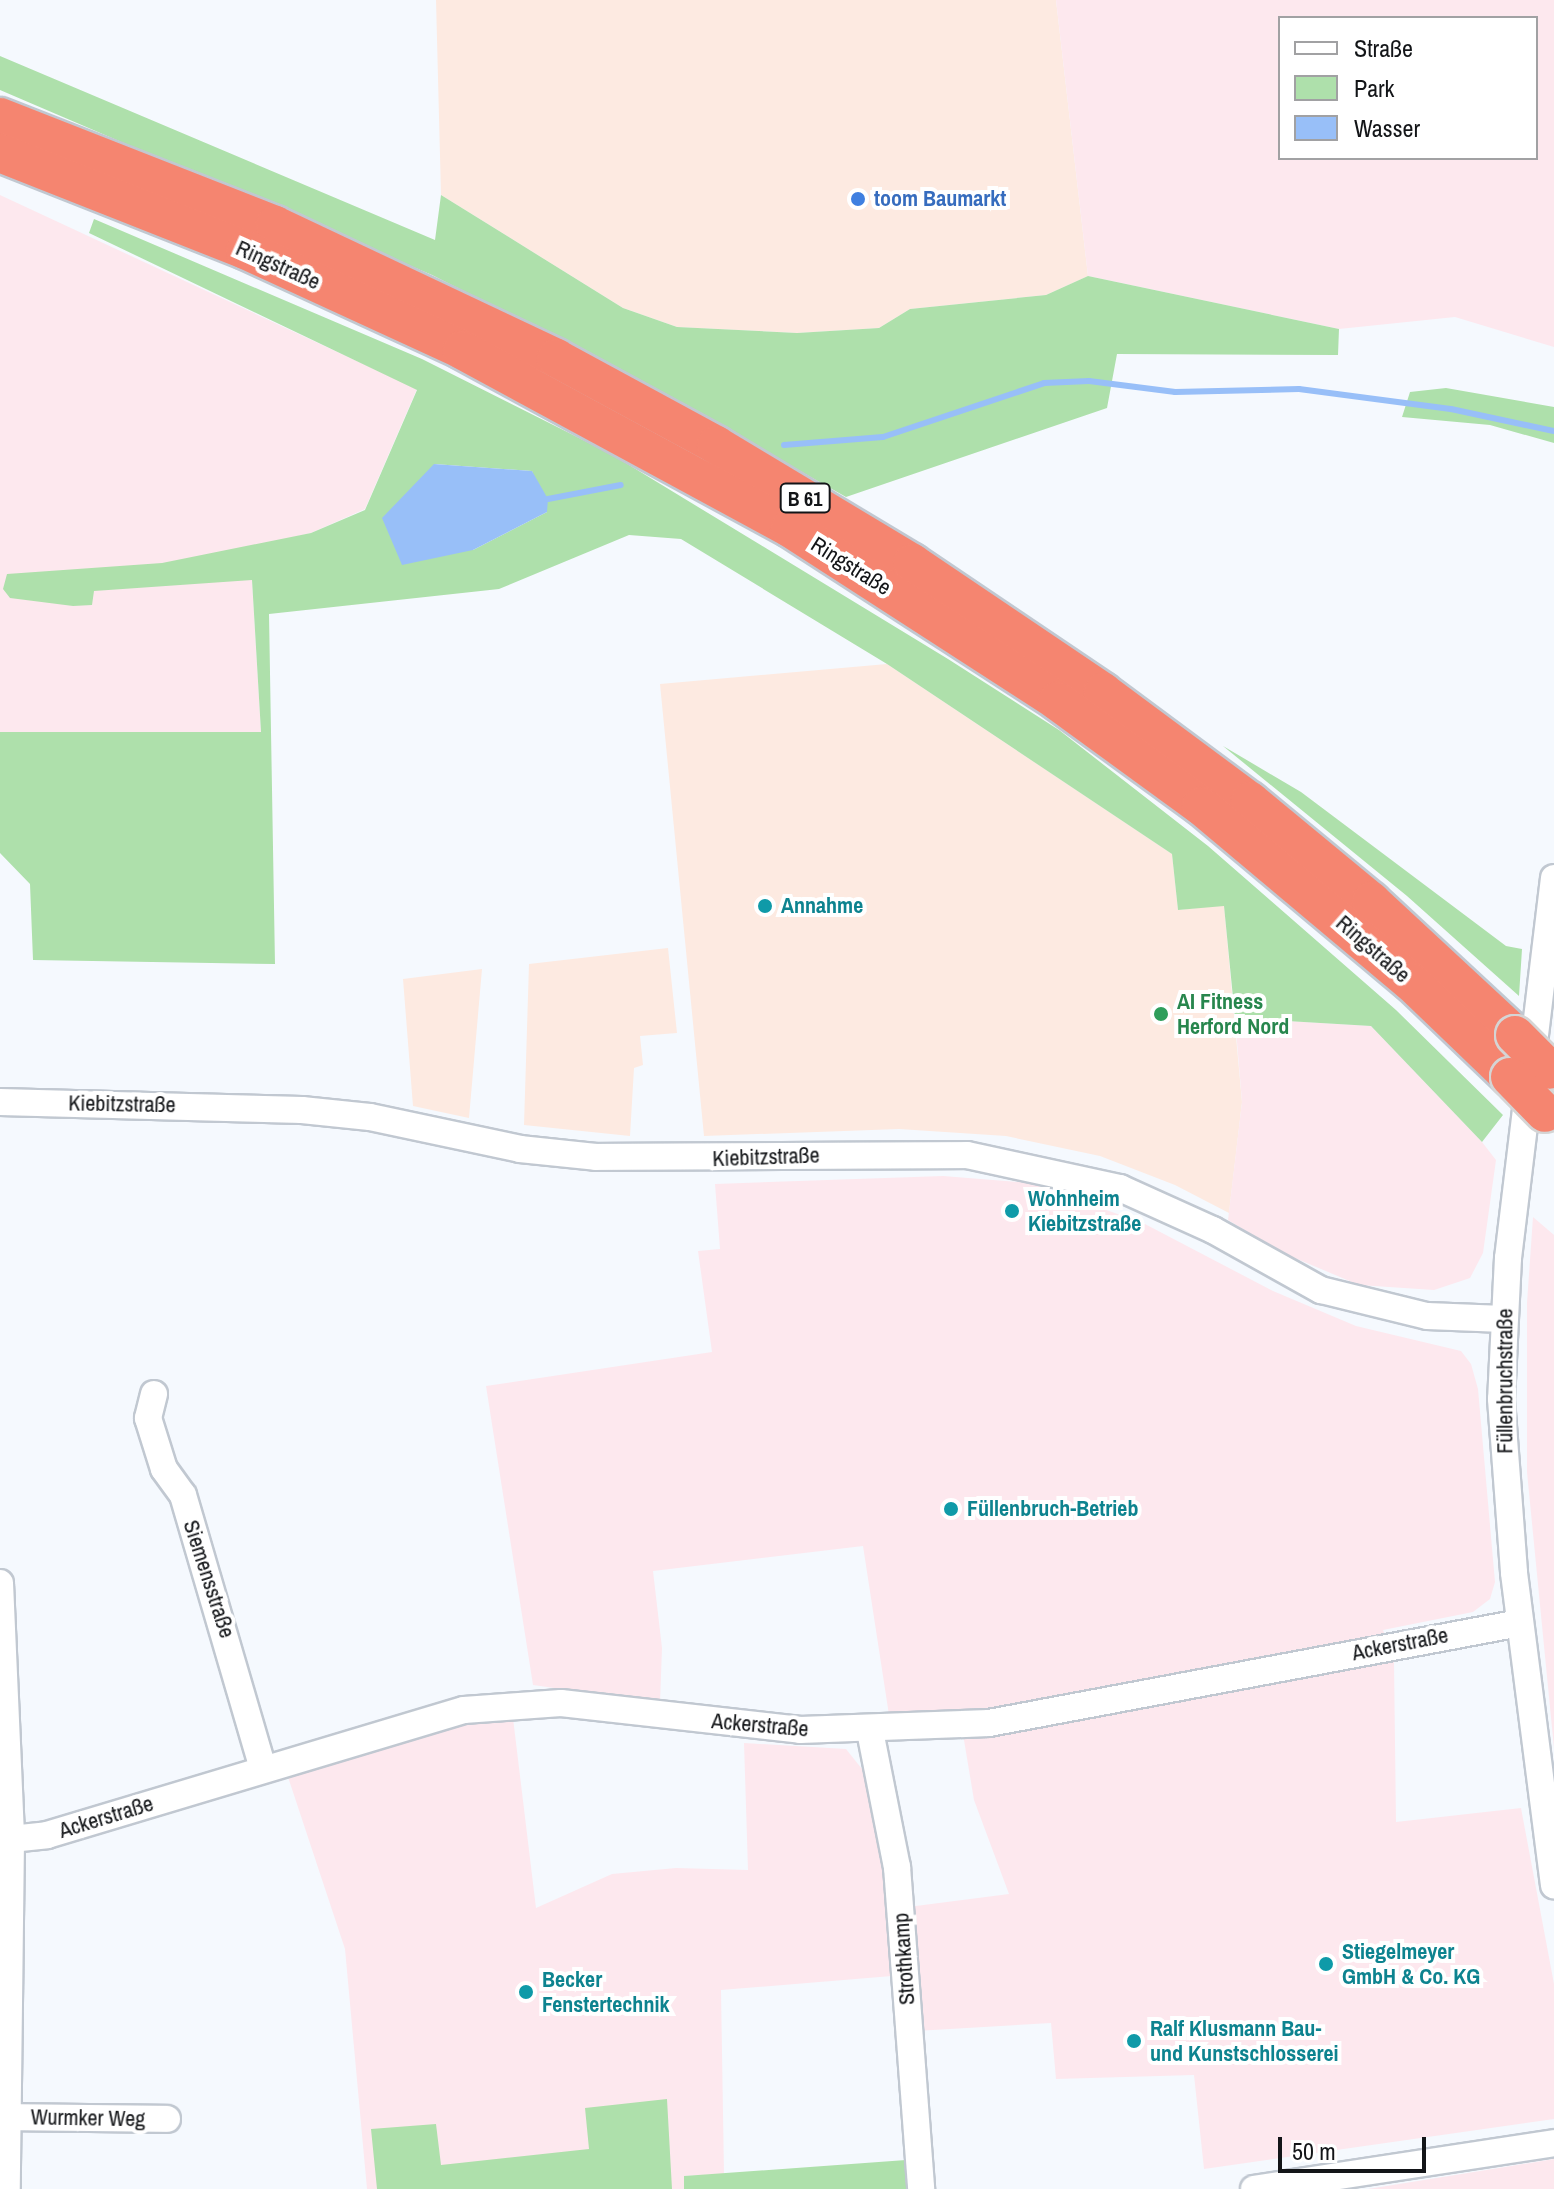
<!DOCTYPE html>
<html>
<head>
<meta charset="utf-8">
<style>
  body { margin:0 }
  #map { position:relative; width:1554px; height:2189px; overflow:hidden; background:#f5f9fe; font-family:"Archivo Narrow",sans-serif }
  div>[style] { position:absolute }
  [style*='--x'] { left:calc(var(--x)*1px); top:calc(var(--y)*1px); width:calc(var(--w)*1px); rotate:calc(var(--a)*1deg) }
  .commercial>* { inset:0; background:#fdeae1 }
  .industrial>* { inset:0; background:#fde8ee }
  .green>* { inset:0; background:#aee0ab }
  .water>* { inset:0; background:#98bff8 }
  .stream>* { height:6px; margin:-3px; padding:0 3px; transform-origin:3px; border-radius:3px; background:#98bff8 }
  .roads { filter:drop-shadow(2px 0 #c1c8d1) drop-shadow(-2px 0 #c1c8d1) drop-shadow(0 2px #c1c8d1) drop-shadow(0 -2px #c1c8d1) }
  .minor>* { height:26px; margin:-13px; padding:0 13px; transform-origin:13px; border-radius:13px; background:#fff }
  .highway>* { height:38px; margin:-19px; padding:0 19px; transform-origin:19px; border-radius:19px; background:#f58570 }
  .bridges { filter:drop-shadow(2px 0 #d5d5d5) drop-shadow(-2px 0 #d5d5d5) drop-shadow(0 2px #d5d5d5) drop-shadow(0 -2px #d5d5d5) }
  .highway-bridge>* { height:38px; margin:-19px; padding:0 19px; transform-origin:19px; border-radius:19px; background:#f58570 }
  .dots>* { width:22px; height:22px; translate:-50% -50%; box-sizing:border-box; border:4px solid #fff; border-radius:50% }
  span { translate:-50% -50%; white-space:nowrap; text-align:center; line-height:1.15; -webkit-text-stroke:8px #fff; paint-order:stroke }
  .shield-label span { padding:2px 6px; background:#fff; border:2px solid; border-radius:6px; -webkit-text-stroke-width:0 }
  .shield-label { font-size:20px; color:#131518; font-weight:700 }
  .shop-label { font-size:22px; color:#366cbe; font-weight:700 }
  .left { translate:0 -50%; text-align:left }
  .street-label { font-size:22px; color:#131518 }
  .culture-label { font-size:22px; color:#0d838f; font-weight:700 }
  .leisure-label { font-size:22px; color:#27864d; font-weight:700 }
  .legend { position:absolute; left:1278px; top:16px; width:260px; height:144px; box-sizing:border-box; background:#fff; border:2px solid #a1a1a3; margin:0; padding:10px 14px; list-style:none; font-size:24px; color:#131518 }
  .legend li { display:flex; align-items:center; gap:16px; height:40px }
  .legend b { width:40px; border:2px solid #a1a1a3 }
  .scale { position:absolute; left:1278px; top:2137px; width:148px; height:36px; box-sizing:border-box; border:4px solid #131518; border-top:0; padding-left:10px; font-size:24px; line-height:28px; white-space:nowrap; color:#131518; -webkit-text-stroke:6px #fff; paint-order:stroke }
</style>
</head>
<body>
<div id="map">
  <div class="commercial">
    <div style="clip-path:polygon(436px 0,1056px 0,1088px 276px,1046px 295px,910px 309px,879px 328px,797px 333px,677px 327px,623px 308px,441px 195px)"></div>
    <div style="clip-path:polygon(887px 664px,1172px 854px,1178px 910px,1224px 905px,1242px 1102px,1229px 1213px,1175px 1185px,1100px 1156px,1006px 1136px,899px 1129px,704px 1136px,660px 684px)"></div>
    <div style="clip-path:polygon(668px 948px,677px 1033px,640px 1036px,643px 1065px,634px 1068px,630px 1136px,524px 1125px,529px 964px)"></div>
    <div style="clip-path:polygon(482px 969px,469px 1118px,413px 1106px,403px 979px)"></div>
  </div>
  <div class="industrial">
    <div style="clip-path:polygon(evenodd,1056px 0,1554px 0,1554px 347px,1455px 317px,1339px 329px,1088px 276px,1056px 0,1280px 18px,1536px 18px,1536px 158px,1280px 158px,1280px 18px)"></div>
    <div style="clip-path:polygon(0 195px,417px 389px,365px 509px,311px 533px,250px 547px,261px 732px,0 732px)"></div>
    <div style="clip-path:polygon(1235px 1018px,1371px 1026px,1482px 1142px,1496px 1160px,1483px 1253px,1470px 1278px,1434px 1290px,1359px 1285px,1283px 1253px,1228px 1220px,1242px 1102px)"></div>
    <div style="clip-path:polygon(943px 1176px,1030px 1183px,1143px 1223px,1273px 1291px,1356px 1326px,1461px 1351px,1471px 1364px,1478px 1389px,1495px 1582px,1490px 1599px,1473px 1612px,1383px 1630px,1394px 1661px,1396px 1822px,1521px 1808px,1554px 1984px,1554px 2119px,1204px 2169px,1194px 2075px,1056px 2079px,1051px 2023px,916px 2031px,908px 1907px,1009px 1894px,974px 1800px,959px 1710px,889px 1715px,863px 1546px,653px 1571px,662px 1648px,660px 1703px,533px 1685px,486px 1386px,712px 1352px,698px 1251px,720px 1249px,715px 1184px)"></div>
    <div style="clip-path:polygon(1533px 1217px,1554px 1235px,1554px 1748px,1527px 1472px,1527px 1303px)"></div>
    <div style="clip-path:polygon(513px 1718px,536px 1908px,612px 1874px,676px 1868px,748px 1870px,744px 1743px,846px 1749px,862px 1769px,880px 1837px,892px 1976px,721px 1990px,724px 2174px,684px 2176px,684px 2189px,367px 2189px,345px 1949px,288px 1777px,463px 1724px)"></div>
    <div style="clip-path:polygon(1554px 2159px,1554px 2189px,1368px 2189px,1505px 2167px)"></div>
  </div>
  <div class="green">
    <div style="clip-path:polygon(0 56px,435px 240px,441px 195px,623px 308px,677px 327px,797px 333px,879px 328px,910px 309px,1046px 295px,1088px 276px,1339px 329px,1338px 355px,1117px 354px,1107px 408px,846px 497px,632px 376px,432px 275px,0 90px)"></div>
    <div style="clip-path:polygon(evenodd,94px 219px,422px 359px,611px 454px,948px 659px,1059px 730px,1208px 846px,1396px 1010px,1503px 1115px,1482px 1142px,1371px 1026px,1235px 1018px,1224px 906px,1178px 910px,1172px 854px,887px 664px,681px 539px,629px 535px,499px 589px,269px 614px,275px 964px,33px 960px,30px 884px,0 853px,0 732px,261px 732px,252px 580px,94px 591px,92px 605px,73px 606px,10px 598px,3px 589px,7px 574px,162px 563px,311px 533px,365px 510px,417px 390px,89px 233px,94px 219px,434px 464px,532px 471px,547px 512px,473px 550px,434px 464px)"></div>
    <div style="clip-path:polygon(1446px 388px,1554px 407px,1554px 443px,1490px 425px,1402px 417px,1410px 392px)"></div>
    <div style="clip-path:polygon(1223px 746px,1301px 792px,1506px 946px,1522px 949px,1519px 996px,1407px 896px)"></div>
    <div style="clip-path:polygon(667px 2099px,672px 2189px,377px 2189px,371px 2129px,436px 2124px,441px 2165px,589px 2149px,585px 2108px)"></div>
    <div style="clip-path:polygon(906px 2160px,908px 2189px,684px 2189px,684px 2176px)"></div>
  </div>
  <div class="water">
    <div style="clip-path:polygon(434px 464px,532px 471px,548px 499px,547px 512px,473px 550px,402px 565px,382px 518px)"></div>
  </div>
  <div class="stream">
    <div style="--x:784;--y:445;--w:99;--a:-4.6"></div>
    <div style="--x:883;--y:437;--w:170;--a:-18.5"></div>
    <div style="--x:1044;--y:383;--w:45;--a:-2.5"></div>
    <div style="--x:1089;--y:381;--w:87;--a:7.3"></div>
    <div style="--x:1175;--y:392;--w:124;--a:-1.4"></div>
    <div style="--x:1299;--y:389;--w:153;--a:7.5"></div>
    <div style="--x:1451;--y:409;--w:105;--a:12.1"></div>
    <div style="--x:548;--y:499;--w:74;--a:-10.9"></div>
  </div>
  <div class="roads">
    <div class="minor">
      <div style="--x:1554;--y:878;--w:383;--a:96.9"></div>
      <div style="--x:1508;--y:1258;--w:141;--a:92.8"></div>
      <div style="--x:1501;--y:1399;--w:174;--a:85.7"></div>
      <div style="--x:1514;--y:1573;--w:315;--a:82.7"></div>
      <div style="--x:0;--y:1102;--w:302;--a:1.5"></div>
      <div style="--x:302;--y:1110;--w:68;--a:5.9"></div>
      <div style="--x:370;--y:1117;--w:153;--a:12"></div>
      <div style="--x:520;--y:1149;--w:76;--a:6"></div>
      <div style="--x:596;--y:1157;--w:371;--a:-0.3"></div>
      <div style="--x:967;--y:1155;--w:157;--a:12.2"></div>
      <div style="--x:1120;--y:1188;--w:102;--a:24.3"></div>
      <div style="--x:1213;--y:1230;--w:124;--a:29.1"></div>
      <div style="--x:1321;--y:1290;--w:109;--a:13.8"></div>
      <div style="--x:1427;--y:1316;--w:77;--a:2.2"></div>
      <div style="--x:154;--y:1394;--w:25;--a:104"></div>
      <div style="--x:148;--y:1418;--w:53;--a:72.6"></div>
      <div style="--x:164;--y:1469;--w:32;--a:54"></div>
      <div style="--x:183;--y:1495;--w:285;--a:73.7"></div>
      <div style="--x:0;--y:1583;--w:256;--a:87.5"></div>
      <div style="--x:11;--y:1839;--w:350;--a:90.7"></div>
      <div style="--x:870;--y:1731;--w:139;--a:78.8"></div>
      <div style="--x:897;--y:1867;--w:323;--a:85.7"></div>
      <div style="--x:11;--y:1839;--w:36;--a:-6"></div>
      <div style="--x:47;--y:1835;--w:435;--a:-16.7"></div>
      <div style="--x:464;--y:1710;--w:97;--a:-4.1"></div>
      <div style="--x:561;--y:1703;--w:241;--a:6.4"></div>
      <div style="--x:800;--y:1730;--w:189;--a:-2.1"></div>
      <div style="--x:989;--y:1723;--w:540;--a:-10.67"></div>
      <div style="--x:8;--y:2117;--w:159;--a:0.7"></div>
      <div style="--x:1254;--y:2189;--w:304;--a:-8.7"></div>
    </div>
    <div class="highway">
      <div style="--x:0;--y:117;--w:295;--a:21.4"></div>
      <div style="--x:275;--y:225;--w:311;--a:25.3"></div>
      <div style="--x:556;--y:358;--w:182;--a:28.5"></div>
      <div style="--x:716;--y:445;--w:229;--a:31"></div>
      <div style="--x:912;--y:563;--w:230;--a:34"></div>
      <div style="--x:1103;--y:692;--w:183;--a:36.6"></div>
      <div style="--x:1250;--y:801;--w:157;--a:39.6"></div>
      <div style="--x:1371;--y:901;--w:197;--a:42.9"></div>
      <div style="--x:0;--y:153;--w:264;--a:21.6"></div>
      <div style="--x:245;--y:250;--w:239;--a:24.7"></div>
      <div style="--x:462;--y:350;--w:373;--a:28.5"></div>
      <div style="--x:790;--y:528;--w:318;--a:32.9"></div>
      <div style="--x:1057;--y:701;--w:178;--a:36.1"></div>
      <div style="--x:1201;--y:806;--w:274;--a:40"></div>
      <div style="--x:1411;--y:982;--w:137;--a:43.8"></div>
    </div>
  </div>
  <div class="bridges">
    <div class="highway-bridge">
      <div style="--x:1515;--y:1035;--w:49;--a:45"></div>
      <div style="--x:1510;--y:1077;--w:50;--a:45.8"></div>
    </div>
  </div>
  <div class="dots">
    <div style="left:858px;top:199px;background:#3f7fe0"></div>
    <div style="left:765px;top:906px;background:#0f9aa8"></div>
    <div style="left:1161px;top:1014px;background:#2e9e5b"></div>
    <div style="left:1012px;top:1211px;background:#0f9aa8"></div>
    <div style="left:951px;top:1509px;background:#0f9aa8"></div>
    <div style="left:1326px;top:1964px;background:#0f9aa8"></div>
    <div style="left:526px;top:1992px;background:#0f9aa8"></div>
    <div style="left:1134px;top:2041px;background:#0f9aa8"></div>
  </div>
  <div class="shield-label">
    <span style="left:805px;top:498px">B 61</span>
  </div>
  <div class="shop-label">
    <span class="left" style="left:874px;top:199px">toom Baumarkt</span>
  </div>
  <div class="street-label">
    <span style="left:278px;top:265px;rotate:24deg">Ringstraße</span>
    <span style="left:851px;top:566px;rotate:32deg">Ringstraße</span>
    <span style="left:1373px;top:949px;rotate:41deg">Ringstraße</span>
    <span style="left:122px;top:1104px;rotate:1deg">Kiebitzstraße</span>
    <span style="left:766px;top:1157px;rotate:-2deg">Kiebitzstraße</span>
    <span style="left:1505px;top:1381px;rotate:-90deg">Füllenbruchstraße</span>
    <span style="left:209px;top:1579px;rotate:72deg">Siemensstraße</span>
    <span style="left:1400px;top:1644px;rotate:-11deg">Ackerstraße</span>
    <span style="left:760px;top:1725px;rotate:5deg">Ackerstraße</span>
    <span style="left:106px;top:1817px;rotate:-17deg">Ackerstraße</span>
    <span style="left:904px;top:1959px;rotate:-94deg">Strothkamp</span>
    <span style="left:88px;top:2118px;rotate:1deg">Wurmker Weg</span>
  </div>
  <div class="culture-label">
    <span class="left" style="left:781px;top:906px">Annahme</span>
    <span class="left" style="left:1028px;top:1211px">Wohnheim<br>Kiebitzstraße</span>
    <span class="left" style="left:967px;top:1509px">Füllenbruch-Betrieb</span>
    <span class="left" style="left:1342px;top:1964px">Stiegelmeyer<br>GmbH &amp; Co. KG</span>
    <span class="left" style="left:542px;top:1992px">Becker<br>Fenstertechnik</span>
    <span class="left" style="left:1150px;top:2041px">Ralf Klusmann Bau-<br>und Kunstschlosserei</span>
  </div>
  <div class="leisure-label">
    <span class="left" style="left:1177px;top:1014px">AI Fitness<br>Herford Nord</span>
  </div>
  <ul class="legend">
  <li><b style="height:10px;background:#fff"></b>Straße</li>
  <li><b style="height:22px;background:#aee0ab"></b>Park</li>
  <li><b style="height:22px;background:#98bff8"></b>Wasser</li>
  </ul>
  <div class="scale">50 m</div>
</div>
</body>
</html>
